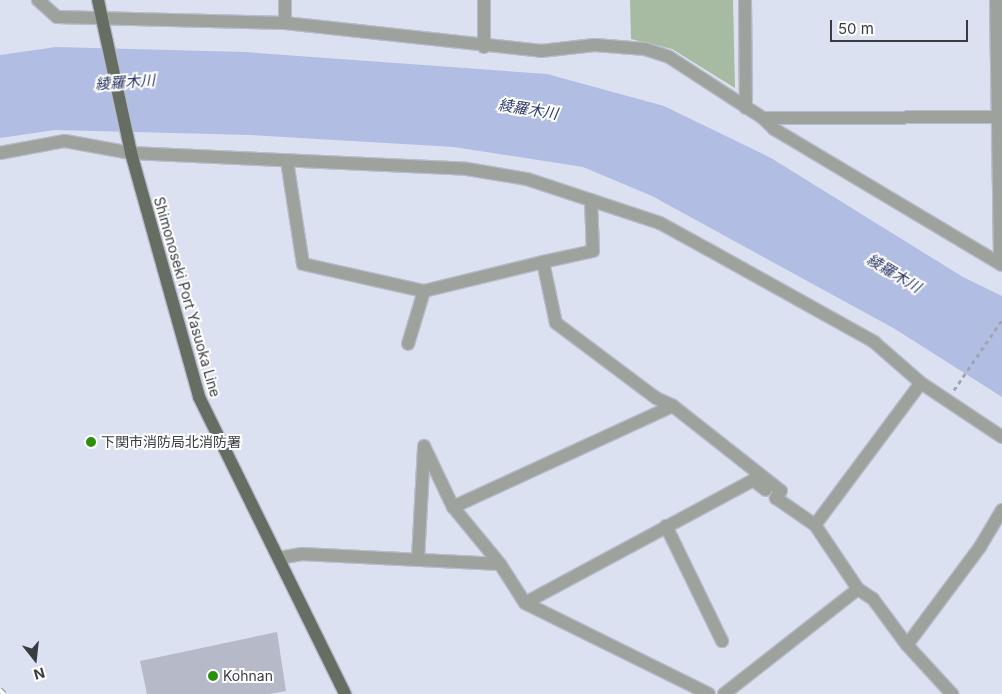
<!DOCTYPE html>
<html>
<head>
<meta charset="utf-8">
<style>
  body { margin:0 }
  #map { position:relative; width:1002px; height:694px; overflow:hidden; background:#dce1f1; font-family:Inter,"Noto Sans JP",sans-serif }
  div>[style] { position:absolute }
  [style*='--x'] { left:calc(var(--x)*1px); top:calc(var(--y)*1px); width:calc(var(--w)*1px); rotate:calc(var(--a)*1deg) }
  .green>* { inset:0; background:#a7bba2 }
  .water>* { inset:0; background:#b2bde4 }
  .building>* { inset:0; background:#b5b9c8 }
  .path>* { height:3px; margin-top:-1.5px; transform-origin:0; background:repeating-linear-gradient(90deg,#a1a5b2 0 4px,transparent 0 8px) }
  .roads { filter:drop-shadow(1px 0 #b8bcca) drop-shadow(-1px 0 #b8bcca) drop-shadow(0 1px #b8bcca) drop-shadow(0 -1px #b8bcca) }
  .minor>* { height:12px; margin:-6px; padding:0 6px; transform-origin:6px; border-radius:6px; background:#9ea29d }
  .major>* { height:12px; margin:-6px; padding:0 6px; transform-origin:6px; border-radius:6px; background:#666e64 }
  .rail>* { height:5.5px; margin-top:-2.75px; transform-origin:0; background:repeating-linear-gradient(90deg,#fff 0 11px,#8c8f9a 0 22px); box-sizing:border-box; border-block:1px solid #8c8f9a }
  .dots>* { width:14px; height:14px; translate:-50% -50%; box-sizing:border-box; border:2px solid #fff; border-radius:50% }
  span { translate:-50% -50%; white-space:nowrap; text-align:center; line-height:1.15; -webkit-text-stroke:4px #fff; paint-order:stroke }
  .street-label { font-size:14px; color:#393b41 }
  .poi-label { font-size:14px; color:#393b41 }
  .left { translate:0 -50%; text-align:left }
  .water-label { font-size:15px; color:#2c3667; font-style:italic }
  .north { position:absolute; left:10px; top:634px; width:50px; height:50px; -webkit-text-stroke:4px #fff; paint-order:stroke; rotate:164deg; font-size:14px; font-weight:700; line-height:20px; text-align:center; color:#393b41 }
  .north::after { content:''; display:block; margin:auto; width:18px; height:22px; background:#393b41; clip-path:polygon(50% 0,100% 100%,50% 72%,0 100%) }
  .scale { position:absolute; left:830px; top:20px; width:138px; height:22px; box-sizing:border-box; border:2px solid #393b41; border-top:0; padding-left:6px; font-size:15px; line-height:18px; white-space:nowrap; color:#393b41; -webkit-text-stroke:4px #fff; paint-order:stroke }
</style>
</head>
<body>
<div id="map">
  <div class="green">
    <div style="clip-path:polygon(630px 0,733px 0,735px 88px,672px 49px,631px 39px)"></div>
  </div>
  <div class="water">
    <div style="clip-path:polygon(56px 47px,245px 52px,547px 74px,664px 106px,771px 158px,963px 277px,1002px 296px,1002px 397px,895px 329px,652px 196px,583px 167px,454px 147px,251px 135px,55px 130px,0 138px,0 55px)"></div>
  </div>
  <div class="building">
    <div style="clip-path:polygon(277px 632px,286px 691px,269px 694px,147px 694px,140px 661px)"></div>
  </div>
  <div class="path">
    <div style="--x:954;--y:390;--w:85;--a:-55.6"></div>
  </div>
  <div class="roads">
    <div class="minor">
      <div style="--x:38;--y:0;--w:25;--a:42"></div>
      <div style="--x:57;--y:17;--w:228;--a:1.5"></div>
      <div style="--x:285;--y:23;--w:258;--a:6.2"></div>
      <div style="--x:541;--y:51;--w:54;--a:-6.3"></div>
      <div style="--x:595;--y:45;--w:50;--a:4.6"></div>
      <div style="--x:645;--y:49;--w:25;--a:18"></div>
      <div style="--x:669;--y:57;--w:112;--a:33"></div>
      <div style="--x:763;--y:118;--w:16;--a:45"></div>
      <div style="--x:774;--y:129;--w:265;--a:30.8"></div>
      <div style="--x:285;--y:0;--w:23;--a:90"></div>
      <div style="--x:745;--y:0;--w:108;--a:89.5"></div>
      <div style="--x:996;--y:0;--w:264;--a:89.1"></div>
      <div style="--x:484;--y:47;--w:47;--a:-90"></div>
      <div style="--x:763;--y:118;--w:239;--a:-0.2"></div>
      <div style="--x:0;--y:153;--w:66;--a:-10.5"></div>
      <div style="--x:65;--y:141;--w:67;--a:10.3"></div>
      <div style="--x:131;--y:153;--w:336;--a:2.7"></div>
      <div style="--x:467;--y:169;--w:61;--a:9.5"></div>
      <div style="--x:527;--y:179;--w:140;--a:18.3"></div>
      <div style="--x:660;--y:223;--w:56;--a:28.9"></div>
      <div style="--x:709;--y:250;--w:189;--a:29.1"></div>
      <div style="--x:874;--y:342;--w:62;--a:41.1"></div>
      <div style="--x:921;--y:383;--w:97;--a:33.7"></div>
      <div style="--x:287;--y:161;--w:104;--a:81.2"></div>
      <div style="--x:303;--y:264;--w:124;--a:12.6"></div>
      <div style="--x:424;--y:291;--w:55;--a:106.8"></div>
      <div style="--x:591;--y:200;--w:51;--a:87.8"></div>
      <div style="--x:593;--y:251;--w:51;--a:167.6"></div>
      <div style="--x:543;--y:262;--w:62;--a:78"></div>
      <div style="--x:556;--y:323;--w:125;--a:36.9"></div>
      <div style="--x:656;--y:398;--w:19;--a:25"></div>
      <div style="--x:673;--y:406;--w:137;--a:38.2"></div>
      <div style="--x:781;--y:491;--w:9;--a:126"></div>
      <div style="--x:776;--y:498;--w:47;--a:34.7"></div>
      <div style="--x:815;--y:525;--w:77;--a:56.1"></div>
      <div style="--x:858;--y:589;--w:18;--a:34"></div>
      <div style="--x:873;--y:599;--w:57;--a:53.5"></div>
      <div style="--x:907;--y:645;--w:67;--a:47.4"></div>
      <div style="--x:424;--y:291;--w:122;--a:-13.7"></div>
      <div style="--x:424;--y:446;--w:68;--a:64.6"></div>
      <div style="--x:453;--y:507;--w:74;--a:50.5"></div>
      <div style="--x:500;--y:564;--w:46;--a:57.3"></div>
      <div style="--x:525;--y:603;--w:205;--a:26.3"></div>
      <div style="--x:453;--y:507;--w:242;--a:-24.7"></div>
      <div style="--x:815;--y:525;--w:177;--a:-53.3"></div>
      <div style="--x:666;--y:526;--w:128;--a:64"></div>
      <div style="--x:279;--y:558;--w:23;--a:-10"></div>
      <div style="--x:302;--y:554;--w:198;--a:2.9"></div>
      <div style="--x:418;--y:559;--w:111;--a:-86.9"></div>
      <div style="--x:525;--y:603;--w:259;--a:-28.3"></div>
      <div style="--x:753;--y:480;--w:16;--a:38"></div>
      <div style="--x:907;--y:645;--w:122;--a:-53.3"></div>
      <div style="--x:980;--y:547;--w:43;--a:-59.3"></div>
      <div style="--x:724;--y:694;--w:170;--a:-38.1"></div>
    </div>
    <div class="major">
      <div style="--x:98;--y:0;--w:157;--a:77.8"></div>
      <div style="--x:131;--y:153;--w:253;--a:74.4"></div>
      <div style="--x:199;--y:397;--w:331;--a:63.8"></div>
    </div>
  </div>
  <div class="rail">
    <div style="--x:0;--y:690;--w:6;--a:45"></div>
  </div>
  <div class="dots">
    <div style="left:91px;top:442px;background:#2c8f08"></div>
    <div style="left:213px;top:676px;background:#2c8f08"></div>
  </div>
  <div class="street-label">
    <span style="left:187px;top:297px;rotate:74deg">Shimonoseki Port Yasuoka Line</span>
  </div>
  <div class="poi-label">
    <span class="left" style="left:101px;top:442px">下関市消防局北消防署</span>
    <span class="left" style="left:223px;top:676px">Kohnan</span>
  </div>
  <div class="water-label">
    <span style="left:125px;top:82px;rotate:-4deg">綾羅木川</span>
    <span style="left:528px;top:109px;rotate:9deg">綾羅木川</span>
    <span style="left:894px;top:273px;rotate:31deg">綾羅木川</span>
  </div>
  <div class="north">N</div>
  <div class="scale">50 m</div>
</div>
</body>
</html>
